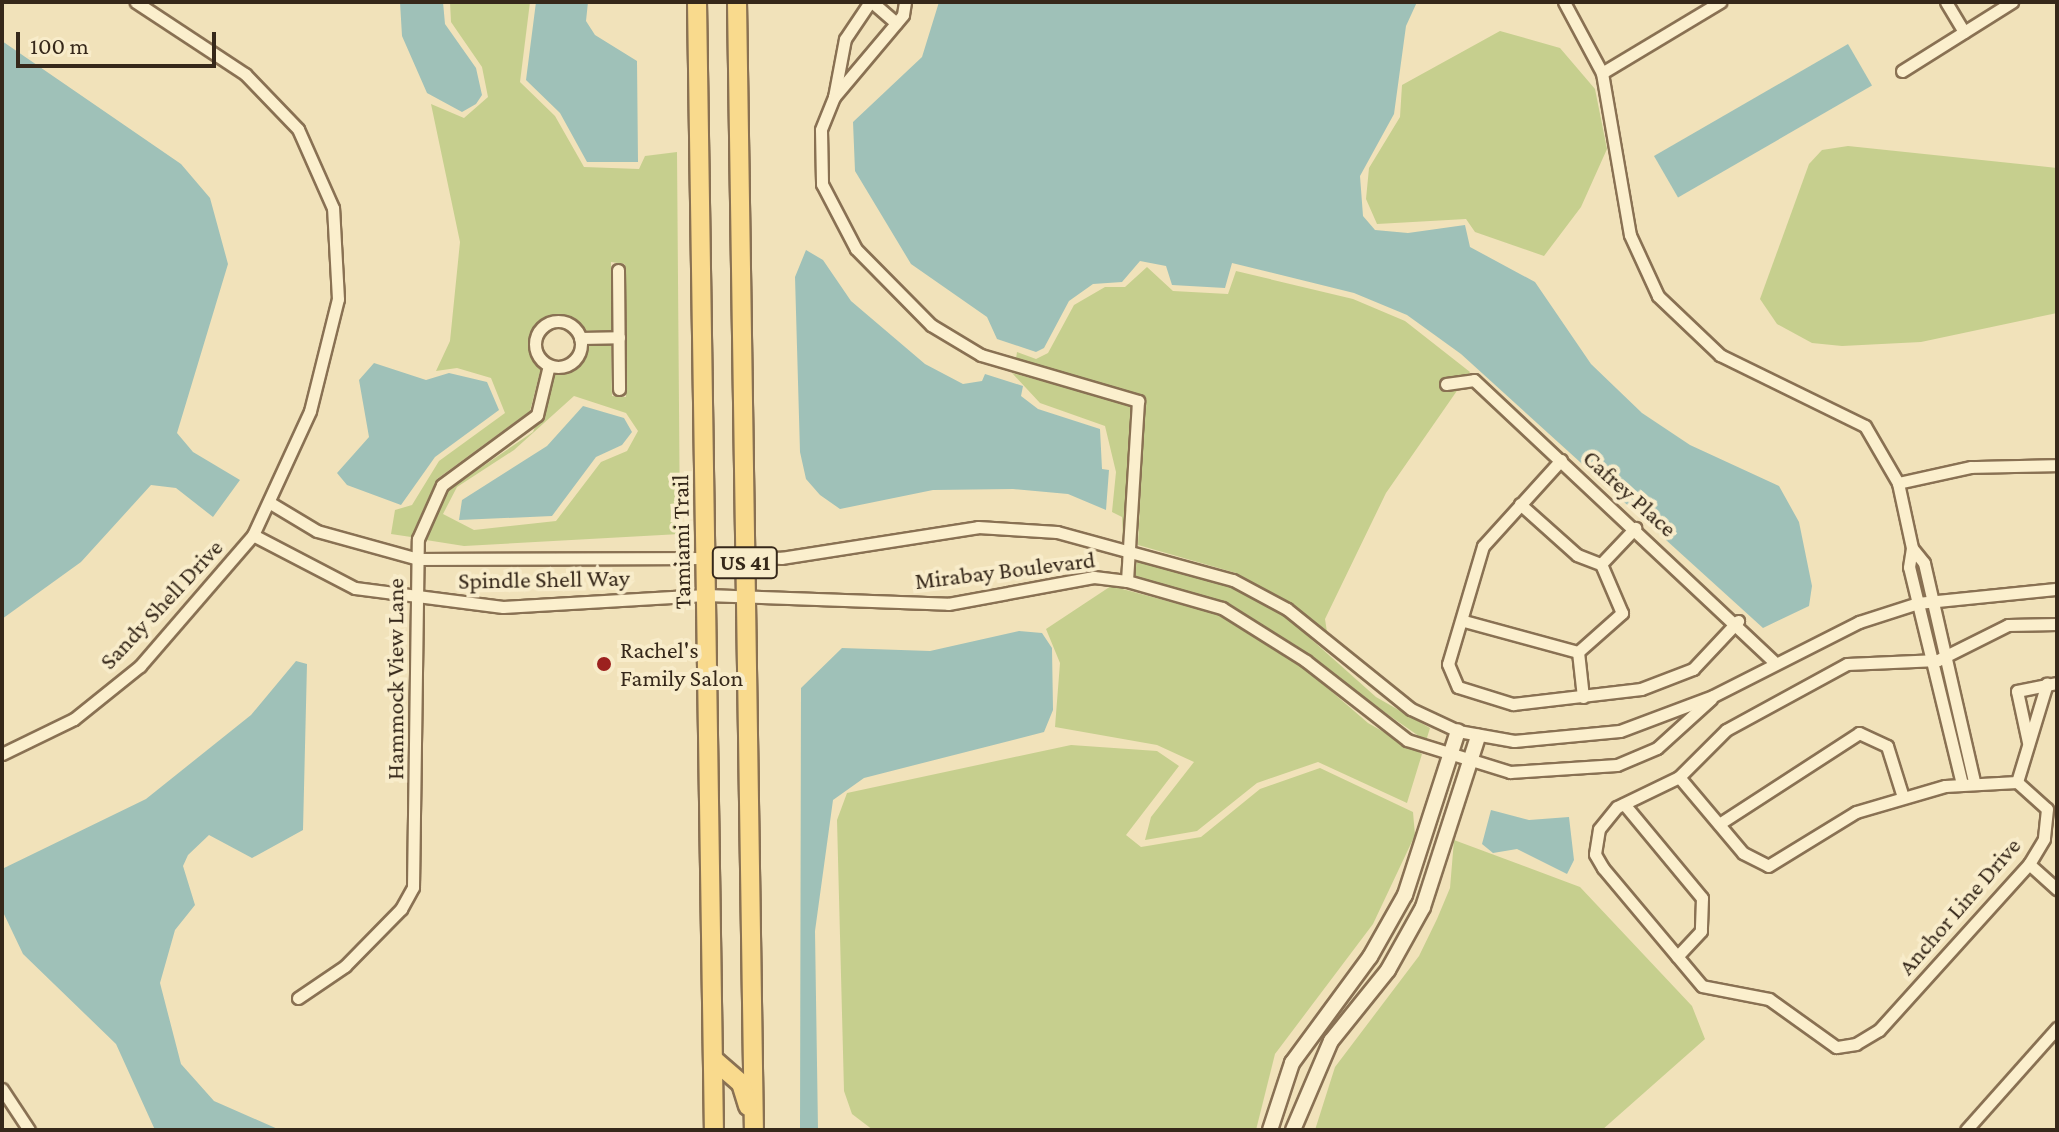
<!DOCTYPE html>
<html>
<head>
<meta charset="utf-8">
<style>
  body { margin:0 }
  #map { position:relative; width:2059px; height:1132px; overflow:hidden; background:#f1e2ba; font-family:"Crimson Pro",serif }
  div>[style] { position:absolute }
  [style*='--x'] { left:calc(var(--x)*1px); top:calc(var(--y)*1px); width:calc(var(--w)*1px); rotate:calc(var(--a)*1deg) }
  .green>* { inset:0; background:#c6cf8e }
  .water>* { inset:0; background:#9fc1b8; transform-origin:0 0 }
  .roads { filter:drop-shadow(2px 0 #897153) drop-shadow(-2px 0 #897153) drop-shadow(0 2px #897153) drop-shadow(0 -2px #897153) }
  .minor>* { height:11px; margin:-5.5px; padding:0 5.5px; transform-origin:5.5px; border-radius:5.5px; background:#fbefcd }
  .minor>.ring { margin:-5.5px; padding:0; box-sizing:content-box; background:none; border:11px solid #fbefcd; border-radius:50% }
  .tertiary>* { height:14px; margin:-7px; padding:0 7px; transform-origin:7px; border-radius:7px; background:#fbefcd }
  .primary>* { height:18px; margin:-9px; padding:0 9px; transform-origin:9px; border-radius:9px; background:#f9da8d }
  .dots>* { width:22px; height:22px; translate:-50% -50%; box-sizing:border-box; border:4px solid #f8ecca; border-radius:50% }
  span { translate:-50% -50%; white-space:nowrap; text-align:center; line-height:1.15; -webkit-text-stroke:8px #f8ecca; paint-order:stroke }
  .shield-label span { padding:2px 6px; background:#f8ecca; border:2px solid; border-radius:6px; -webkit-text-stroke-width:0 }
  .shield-label { font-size:22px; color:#36281a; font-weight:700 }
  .street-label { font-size:24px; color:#36281a }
  .poi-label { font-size:24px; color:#36281a }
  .left { translate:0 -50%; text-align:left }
  .frame { position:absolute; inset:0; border:4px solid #36281a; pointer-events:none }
  .scale { position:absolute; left:16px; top:32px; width:200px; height:36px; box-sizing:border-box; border:4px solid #36281a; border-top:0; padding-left:10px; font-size:24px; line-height:28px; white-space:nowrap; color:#36281a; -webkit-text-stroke:6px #f8ecca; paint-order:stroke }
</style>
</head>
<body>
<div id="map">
  <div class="green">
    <div style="clip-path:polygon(evenodd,450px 2px,530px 2px,520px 82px,555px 116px,584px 167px,639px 169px,645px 156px,677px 152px,680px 534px,464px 546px,426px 540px,448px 490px,533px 432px,555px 374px,575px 369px,588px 345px,611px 345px,612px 396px,626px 397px,625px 264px,611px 262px,611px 330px,585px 331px,559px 314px,538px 321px,528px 341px,541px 368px,530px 411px,437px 479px,411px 537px,391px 534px,395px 510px,412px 505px,439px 461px,505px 413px,491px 378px,457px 368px,436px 371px,450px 341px,460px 242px,431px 104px,464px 118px,488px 97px,482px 67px,451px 22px,450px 2px,574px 396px,626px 413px,638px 431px,627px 451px,601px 462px,556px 521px,474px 530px,443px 514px,457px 487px,514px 450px,574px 396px)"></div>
    <div style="clip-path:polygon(1500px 31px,1560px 48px,1595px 89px,1607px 149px,1581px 207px,1544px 256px,1475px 232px,1466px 219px,1377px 224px,1366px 199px,1369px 168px,1400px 117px,1402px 85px)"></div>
    <div style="clip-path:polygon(1848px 146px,2057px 168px,2057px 313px,1921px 342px,1842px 346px,1812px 343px,1777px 324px,1760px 299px,1809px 164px,1822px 150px)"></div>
    <div style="clip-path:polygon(1147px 267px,1173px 291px,1228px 294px,1236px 271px,1353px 299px,1405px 321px,1470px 372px,1386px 493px,1325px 619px,1327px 632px,1236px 573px,1138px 545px,1145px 399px,1016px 359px,1017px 352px,1036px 359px,1048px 353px,1074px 305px,1105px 287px,1125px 287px)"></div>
    <div style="clip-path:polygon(1012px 373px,1132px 406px,1123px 541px,1122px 517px,1112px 512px,1116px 472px,1105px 426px,1040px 403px)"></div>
    <div style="clip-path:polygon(1137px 559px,1231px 587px,1284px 615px,1376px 697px,1430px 728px,1426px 741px,1225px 602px,1135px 576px)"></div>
    <div style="clip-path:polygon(1111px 586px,1220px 615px,1302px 666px,1368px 723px,1422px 754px,1407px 803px,1318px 762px,1257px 783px,1197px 831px,1145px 840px,1151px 817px,1194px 762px,1157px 745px,1055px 727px,1060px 663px,1046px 629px)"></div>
    <div style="clip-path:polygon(1071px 745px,1157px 751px,1179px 766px,1126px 835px,1141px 847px,1201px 837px,1260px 789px,1320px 768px,1413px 812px,1415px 835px,1373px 924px,1275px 1054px,1256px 1130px,873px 1130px,852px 1114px,844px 1091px,837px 820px,847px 793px)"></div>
    <div style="clip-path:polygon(1454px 840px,1580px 887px,1692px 1006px,1705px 1039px,1602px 1130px,1315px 1130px,1335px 1067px,1419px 956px,1437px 919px,1450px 888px)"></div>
  </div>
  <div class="water">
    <div style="clip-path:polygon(400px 2px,443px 2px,445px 24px,476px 68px,482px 95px,476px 104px,462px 112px,427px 93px,402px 36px)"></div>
    <div style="clip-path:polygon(536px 2px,588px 2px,586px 21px,595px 35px,637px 61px,638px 162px,587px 162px,560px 113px,526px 80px)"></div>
    <div style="clip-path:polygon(939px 2px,1417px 2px,1406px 26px,1394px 114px,1360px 176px,1363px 216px,1375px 230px,1408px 233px,1465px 225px,1470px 247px,1535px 282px,1591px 364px,1642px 413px,1690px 445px,1779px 486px,1799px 522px,1812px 586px,1809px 606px,1763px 628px,1461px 354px,1407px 315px,1354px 293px,1232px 263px,1225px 288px,1172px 285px,1166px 266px,1140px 261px,1122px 282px,1093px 284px,1069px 301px,1044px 348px,1036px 352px,997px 339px,987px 317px,911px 264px,855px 171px,853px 122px,922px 57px)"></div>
    <div style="clip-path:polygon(2px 41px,181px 164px,210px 198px,228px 264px,177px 433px,193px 452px,240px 480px,213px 517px,176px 488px,151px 485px,81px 562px,2px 619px)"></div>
    <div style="left:1848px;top:44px;width:48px;height:224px;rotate:60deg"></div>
    <div style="clip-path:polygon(806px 250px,823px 260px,851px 301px,925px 364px,963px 384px,982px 381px,985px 374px,1023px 386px,1021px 396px,1038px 409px,1100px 429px,1102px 469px,1109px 470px,1106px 510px,1068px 494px,1013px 489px,933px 490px,840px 509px,820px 495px,806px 479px,800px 452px,795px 277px)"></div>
    <div style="clip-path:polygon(374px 363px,426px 380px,449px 373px,487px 382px,499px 410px,435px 457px,401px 505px,347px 485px,337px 473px,369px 437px,359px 380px)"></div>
    <div style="clip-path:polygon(583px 406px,624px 418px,632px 432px,622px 445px,596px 457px,552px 516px,459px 520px,462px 500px,547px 446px)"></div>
    <div style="clip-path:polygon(1019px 631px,1042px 633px,1052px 648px,1053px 710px,1044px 732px,864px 778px,833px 800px,815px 931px,818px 1130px,800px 1130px,801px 688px,842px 648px,930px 651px)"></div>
    <div style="clip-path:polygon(296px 661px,307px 664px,303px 830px,252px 858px,209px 835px,188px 855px,183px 866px,195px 905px,175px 930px,160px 983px,181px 1064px,214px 1101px,280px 1130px,155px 1130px,116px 1044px,23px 954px,2px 910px,2px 869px,146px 799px,251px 715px)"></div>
    <div style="clip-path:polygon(1491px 810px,1529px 820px,1569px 817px,1574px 860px,1567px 874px,1517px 849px,1493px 853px,1482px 844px)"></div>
  </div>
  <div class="roads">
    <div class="minor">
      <div style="--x:872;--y:2;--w:32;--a:41"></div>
      <div style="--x:905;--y:2;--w:13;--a:99"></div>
      <div style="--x:903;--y:15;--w:107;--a:130.1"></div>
      <div style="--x:834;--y:97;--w:35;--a:112"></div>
      <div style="--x:821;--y:130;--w:54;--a:88.9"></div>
      <div style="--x:822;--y:184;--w:73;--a:62.4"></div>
      <div style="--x:856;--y:249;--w:107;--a:45.4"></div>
      <div style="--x:931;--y:325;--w:58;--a:31"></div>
      <div style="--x:981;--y:355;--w:164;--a:16.3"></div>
      <div style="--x:1138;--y:401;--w:180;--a:93.5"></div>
      <div style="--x:1564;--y:2;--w:81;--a:61.8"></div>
      <div style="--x:1602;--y:73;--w:164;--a:80.2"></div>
      <div style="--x:1630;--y:235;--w:67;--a:65.3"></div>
      <div style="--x:1658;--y:296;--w:86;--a:43.6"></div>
      <div style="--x:1720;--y:355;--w:161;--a:26.1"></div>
      <div style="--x:1865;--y:426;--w:66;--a:59.9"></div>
      <div style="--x:1898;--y:483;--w:66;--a:77.8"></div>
      <div style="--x:1946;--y:2;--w:35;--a:59"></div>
      <div style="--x:1902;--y:71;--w:130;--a:-32.1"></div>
      <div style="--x:1602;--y:73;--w:138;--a:-31"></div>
      <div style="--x:834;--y:97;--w:59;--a:-79.3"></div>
      <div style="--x:845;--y:39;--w:45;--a:-56"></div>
      <div style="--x:618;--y:270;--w:119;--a:89.5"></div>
      <div class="ring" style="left:535px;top:321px;width:35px;height:35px"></div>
      <div style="--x:580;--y:338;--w:39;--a:-1"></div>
      <div style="--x:1446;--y:384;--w:28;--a:-8"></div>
      <div style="--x:1474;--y:380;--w:410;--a:43.2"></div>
      <div style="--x:1561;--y:460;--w:116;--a:132.2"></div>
      <div style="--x:1483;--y:546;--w:123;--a:106.5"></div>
      <div style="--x:1448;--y:664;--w:25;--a:67"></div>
      <div style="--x:1458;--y:687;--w:58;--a:17.2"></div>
      <div style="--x:1513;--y:704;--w:129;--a:-6.7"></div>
      <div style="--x:1641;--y:689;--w:56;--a:-21"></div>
      <div style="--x:1693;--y:669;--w:66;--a:-46.8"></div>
      <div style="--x:1898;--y:483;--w:75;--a:-12.4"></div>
      <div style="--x:1971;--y:467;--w:86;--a:-1.3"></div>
      <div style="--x:272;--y:504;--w:52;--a:31"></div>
      <div style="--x:317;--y:531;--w:105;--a:15.5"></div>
      <div style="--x:418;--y:559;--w:363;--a:-0.2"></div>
      <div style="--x:781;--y:558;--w:199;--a:-8.9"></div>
      <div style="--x:978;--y:527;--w:79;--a:3.6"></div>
      <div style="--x:1057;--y:532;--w:182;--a:15.3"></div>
      <div style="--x:1233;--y:580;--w:61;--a:28.2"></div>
      <div style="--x:1287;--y:609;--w:159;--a:38.9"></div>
      <div style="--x:1411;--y:709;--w:52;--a:25.1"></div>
      <div style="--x:1458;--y:731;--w:57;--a:10.1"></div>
      <div style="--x:1514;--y:741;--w:106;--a:-5.4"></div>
      <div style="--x:1620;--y:731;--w:99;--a:-20.6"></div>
      <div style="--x:1713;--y:696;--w:164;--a:-26.9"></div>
      <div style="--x:1859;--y:622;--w:62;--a:-17.9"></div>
      <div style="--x:1918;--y:603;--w:140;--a:-5.8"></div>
      <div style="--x:1520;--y:504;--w:76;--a:41.8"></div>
      <div style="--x:1577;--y:555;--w:26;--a:21"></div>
      <div style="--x:253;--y:535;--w:115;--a:27.5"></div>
      <div style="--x:355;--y:588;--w:149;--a:7.3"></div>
      <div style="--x:503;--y:607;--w:203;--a:-3.4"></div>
      <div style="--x:706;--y:595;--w:242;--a:2.1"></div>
      <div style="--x:948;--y:604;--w:148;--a:-10.5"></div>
      <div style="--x:1094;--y:577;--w:33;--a:7"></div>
      <div style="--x:1127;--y:581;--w:99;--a:15.9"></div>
      <div style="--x:1222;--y:608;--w:99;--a:32.2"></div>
      <div style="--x:1306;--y:661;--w:128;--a:38"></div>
      <div style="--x:1407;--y:740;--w:108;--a:17.3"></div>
      <div style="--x:1510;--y:772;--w:107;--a:-3.7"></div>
      <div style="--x:1617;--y:765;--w:43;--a:-23"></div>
      <div style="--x:1657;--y:748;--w:73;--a:-42.2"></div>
      <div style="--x:1464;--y:621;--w:118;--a:15.2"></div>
      <div style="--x:1583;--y:697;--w:45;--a:-96.3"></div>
      <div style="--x:1578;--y:652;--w:59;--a:-41.6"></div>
      <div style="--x:1622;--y:613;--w:53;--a:-113.2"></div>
      <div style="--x:1601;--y:564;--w:50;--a:-46.6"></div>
      <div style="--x:2028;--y:742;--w:52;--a:-102.2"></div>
      <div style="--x:2017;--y:691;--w:41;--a:-11.3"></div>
      <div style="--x:2;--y:754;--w:80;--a:-25.9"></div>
      <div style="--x:74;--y:719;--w:85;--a:-38.8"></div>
      <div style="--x:140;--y:666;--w:173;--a:-49.2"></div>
      <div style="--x:253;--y:535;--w:136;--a:-65.3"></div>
      <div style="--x:310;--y:411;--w:115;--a:-76"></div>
      <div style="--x:338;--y:299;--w:91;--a:-93.1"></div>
      <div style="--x:333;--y:208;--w:86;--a:-113.9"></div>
      <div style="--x:298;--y:129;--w:76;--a:-133.9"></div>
      <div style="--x:245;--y:74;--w:131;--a:-146.6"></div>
      <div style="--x:1679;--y:777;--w:99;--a:49.9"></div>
      <div style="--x:1743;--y:853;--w:28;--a:27"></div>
      <div style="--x:1768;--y:866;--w:103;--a:-31.5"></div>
      <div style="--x:1856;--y:812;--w:93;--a:-16.3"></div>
      <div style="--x:1945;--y:786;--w:72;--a:-3.2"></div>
      <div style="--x:2017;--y:782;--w:40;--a:42"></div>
      <div style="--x:2047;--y:809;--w:30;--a:96"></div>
      <div style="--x:2044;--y:839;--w:29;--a:121"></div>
      <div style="--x:2029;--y:864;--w:224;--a:132.1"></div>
      <div style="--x:1879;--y:1030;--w:27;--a:149"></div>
      <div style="--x:1856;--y:1044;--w:20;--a:171"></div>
      <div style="--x:1836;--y:1047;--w:82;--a:-144.4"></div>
      <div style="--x:1769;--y:999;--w:68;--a:-169"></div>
      <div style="--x:1702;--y:986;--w:154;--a:-130"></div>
      <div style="--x:1603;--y:868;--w:16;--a:-120"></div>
      <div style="--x:1595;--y:854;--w:25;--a:-81"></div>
      <div style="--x:1599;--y:829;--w:28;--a:-51"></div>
      <div style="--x:1617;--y:807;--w:69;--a:-25.8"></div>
      <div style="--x:1679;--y:777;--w:66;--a:-45"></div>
      <div style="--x:1726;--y:730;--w:138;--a:-28.6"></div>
      <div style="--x:1847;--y:664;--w:91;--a:-2.5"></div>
      <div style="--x:1938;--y:660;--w:78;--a:-26.6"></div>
      <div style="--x:2008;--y:625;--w:49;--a:-1.2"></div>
      <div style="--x:2017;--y:782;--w:103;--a:-73.1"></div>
      <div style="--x:1962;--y:784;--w:223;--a:-103.7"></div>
      <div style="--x:1909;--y:567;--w:19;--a:-81"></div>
      <div style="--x:1912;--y:548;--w:19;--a:51"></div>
      <div style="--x:1924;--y:563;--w:225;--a:77.1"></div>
      <div style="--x:1624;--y:804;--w:122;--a:50.3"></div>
      <div style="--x:1702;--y:898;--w:33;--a:92"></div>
      <div style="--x:1701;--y:931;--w:35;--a:133"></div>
      <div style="--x:1719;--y:824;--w:167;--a:-33"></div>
      <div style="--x:1859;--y:733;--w:31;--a:25"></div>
      <div style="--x:1887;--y:746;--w:53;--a:72.6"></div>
      <div style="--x:2029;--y:864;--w:38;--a:42"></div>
      <div style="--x:298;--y:998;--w:57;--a:-34.2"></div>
      <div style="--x:345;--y:966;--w:80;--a:-45.5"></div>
      <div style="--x:401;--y:909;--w:25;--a:-61"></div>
      <div style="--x:413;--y:887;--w:348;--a:-89.2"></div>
      <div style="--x:418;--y:539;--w:59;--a:-66"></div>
      <div style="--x:442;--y:485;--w:118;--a:-36.4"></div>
      <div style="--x:537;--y:415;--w:51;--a:-76.5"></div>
      <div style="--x:2;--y:1089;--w:49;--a:56.6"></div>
      <div style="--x:1966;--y:1130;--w:137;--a:-48.3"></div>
    </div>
    <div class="tertiary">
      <div style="--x:1270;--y:1130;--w:71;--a:-71.8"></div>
      <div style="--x:1292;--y:1063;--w:132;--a:-53.7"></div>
      <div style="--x:1370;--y:957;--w:71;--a:-60.6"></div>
      <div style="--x:1405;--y:895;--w:172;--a:-72.1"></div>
      <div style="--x:1293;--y:1130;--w:97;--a:-66.9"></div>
      <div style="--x:1331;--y:1041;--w:91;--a:-51.2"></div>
      <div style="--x:1388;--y:970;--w:72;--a:-60.9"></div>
      <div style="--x:1423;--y:907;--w:179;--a:-72.1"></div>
    </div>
    <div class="primary">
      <div style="--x:697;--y:2;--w:1128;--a:89.14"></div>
      <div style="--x:737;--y:2;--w:1128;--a:89.14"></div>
      <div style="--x:713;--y:1059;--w:37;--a:41"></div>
      <div style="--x:741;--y:1083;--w:24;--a:73"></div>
    </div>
  </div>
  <div class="dots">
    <div style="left:604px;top:664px;background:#9c211f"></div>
  </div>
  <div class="shield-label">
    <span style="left:745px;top:563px">US 41</span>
  </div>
  <div class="street-label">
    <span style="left:1630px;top:493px;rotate:42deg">Cafrey Place</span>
    <span style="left:681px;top:542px;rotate:-91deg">Tamiami Trail</span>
    <span style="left:1005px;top:570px;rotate:-7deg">Mirabay Boulevard</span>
    <span style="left:544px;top:579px;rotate:-1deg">Spindle Shell Way</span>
    <span style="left:161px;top:604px;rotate:-47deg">Sandy Shell Drive</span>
    <span style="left:395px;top:679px;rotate:-90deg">Hammock View Lane</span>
    <span style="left:1959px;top:906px;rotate:-49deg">Anchor Line Drive</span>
  </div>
  <div class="poi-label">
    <span class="left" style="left:620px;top:664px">Rachel's<br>Family Salon</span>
  </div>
  <div class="frame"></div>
  <div class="scale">100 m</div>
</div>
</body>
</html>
